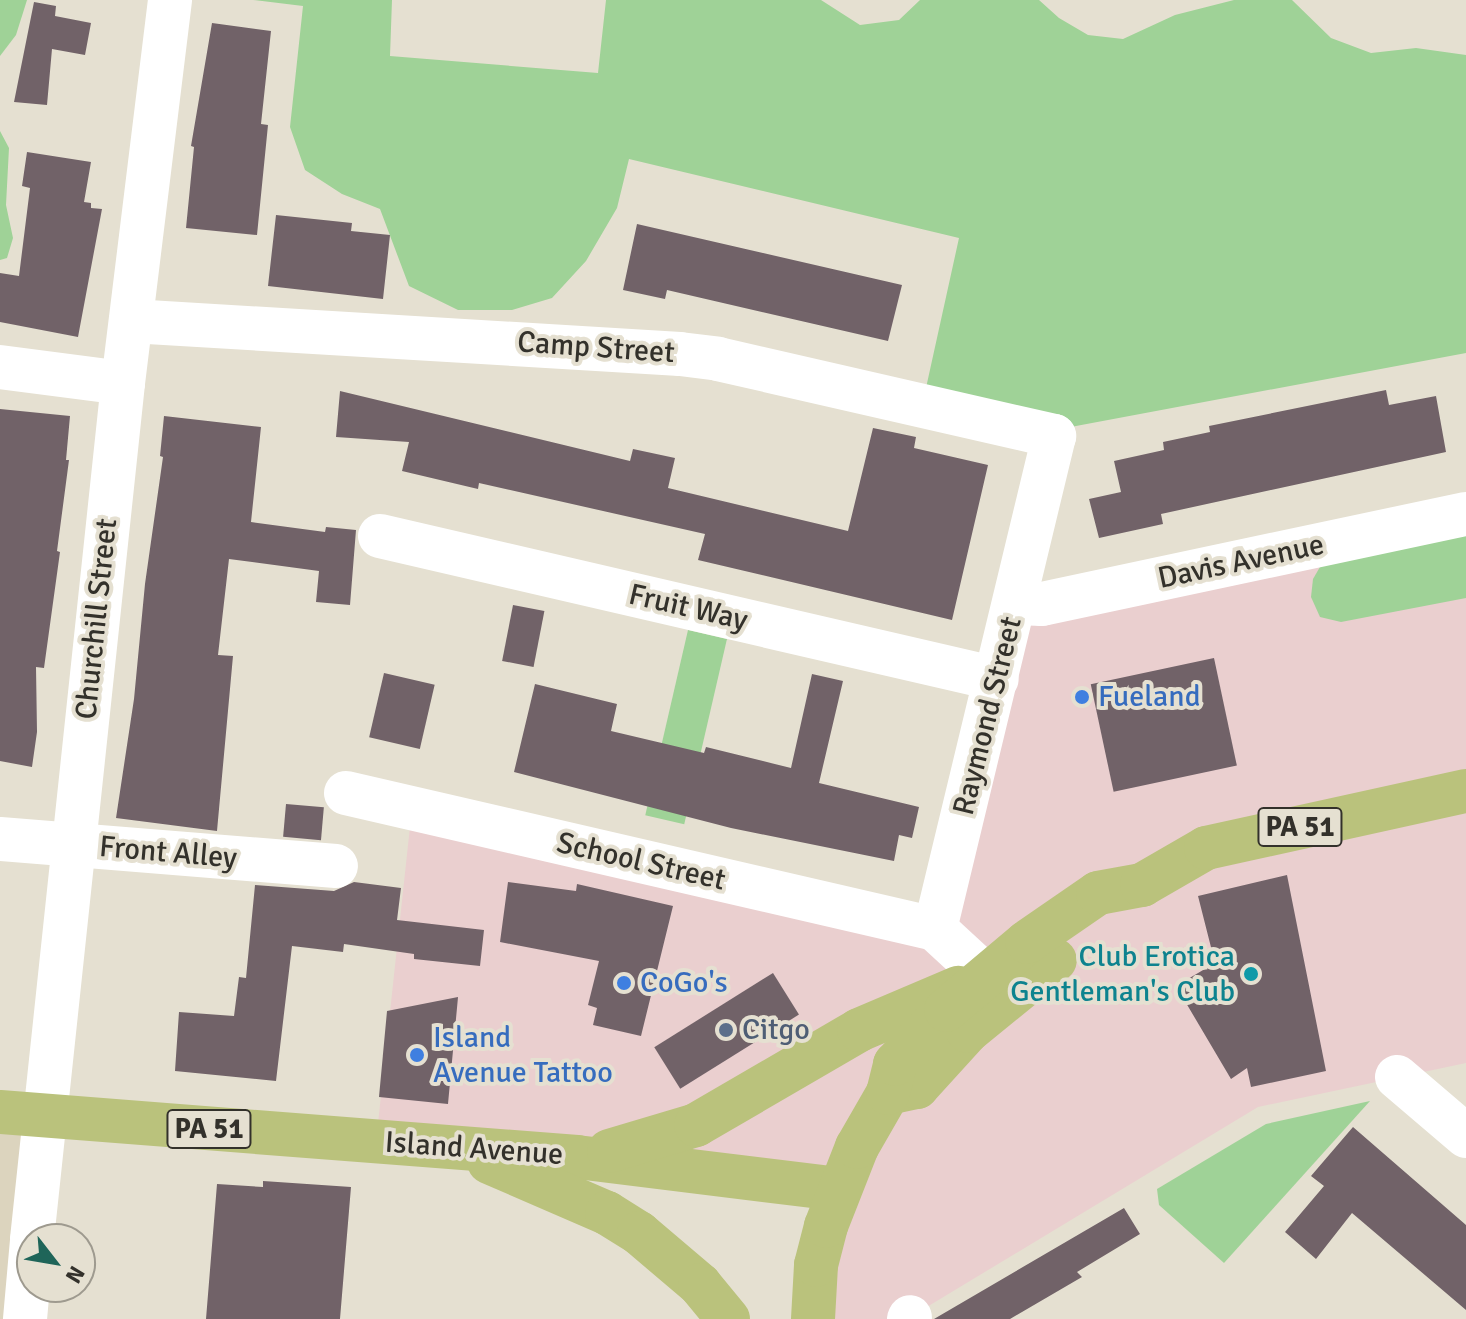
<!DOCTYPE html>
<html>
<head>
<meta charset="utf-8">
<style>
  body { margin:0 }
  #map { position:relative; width:1466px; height:1319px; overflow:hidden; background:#e5e0d1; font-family:Signika,sans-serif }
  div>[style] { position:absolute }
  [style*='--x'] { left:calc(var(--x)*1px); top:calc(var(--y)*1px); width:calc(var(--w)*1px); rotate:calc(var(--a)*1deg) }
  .commercial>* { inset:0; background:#eacfcf }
  .built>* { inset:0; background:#dcd4be }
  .green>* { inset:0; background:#9fd297; transform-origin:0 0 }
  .building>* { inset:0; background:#716268; transform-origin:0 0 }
  .minor>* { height:44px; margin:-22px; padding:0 22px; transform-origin:22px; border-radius:22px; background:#fff }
  .primary>* { height:44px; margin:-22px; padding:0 22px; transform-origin:22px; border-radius:22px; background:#bac27c }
  .dots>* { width:22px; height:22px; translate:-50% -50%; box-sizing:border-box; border:4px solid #e5e0d1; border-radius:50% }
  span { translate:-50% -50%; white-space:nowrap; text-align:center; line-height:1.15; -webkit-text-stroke:8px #e5e0d1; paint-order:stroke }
  .shield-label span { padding:2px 6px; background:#e5e0d1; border:2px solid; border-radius:6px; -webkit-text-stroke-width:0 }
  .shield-label { font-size:28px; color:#33312b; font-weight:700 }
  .street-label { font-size:30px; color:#33312b }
  .shop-label { font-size:30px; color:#366cbe }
  .left { translate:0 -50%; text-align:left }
  .culture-label { font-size:30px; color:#0d838f }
  .right { translate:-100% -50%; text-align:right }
  .service-label { font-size:30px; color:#4e5e75 }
  .north { position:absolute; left:16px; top:1223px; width:80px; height:80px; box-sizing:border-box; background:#e5e0d1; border:2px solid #9e9a8f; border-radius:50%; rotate:121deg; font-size:22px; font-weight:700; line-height:32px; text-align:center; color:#33312b }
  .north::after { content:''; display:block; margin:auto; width:28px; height:36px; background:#1f6559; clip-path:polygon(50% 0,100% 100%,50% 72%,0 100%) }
</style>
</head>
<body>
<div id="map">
  <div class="commercial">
    <div style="clip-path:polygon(1466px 514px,1466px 1063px,1258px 1107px,907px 1319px,813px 1319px,838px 1189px,376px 1142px,412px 808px,935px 929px,1016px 603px)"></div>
  </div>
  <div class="built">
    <div style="clip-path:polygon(0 1112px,43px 1115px,25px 1319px,0 1319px)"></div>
  </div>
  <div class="green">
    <div style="clip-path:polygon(0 0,27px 0,16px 35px,0 56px)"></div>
    <div style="clip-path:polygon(253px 0,392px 0,390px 56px,598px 73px,606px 0,821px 0,860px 25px,899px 20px,920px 0,1039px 0,1059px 18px,1088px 35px,1123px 39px,1175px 15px,1234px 0,1292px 0,1331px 38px,1371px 53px,1416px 48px,1466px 55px,1466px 353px,1060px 429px,924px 397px,959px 238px,629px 159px,617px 208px,586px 261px,552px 298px,512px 310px,458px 310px,409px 286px,380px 209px,342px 194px,305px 170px,290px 127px,303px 6px)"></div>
    <div style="clip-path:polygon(0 131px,9px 148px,6px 205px,13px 238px,7px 258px,0 260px)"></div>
    <div style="clip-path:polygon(1466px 529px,1466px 598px,1341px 622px,1320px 617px,1311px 597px,1313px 579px,1324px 560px)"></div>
    <div style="left:688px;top:630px;width:40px;height:190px;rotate:13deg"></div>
    <div style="clip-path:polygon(1370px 1101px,1224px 1263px,1159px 1205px,1157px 1189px,1266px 1124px)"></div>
  </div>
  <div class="building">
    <div style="clip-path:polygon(34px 2px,56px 6px,55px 16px,91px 23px,85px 55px,52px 49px,47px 105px,14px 102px)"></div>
    <div style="clip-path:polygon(212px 23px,271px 31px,261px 124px,268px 125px,257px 235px,186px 228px,194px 147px,191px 146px)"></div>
    <div style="clip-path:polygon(27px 152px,91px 162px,84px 202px,91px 203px,91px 208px,102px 209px,78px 337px,0 322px,0 273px,19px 276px,30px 188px,22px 186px)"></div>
    <div style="clip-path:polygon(276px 215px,352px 223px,351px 231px,390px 235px,383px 299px,268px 286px)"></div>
    <div style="clip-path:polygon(637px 224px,902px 285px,888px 341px,667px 290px,665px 299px,623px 290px)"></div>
    <div style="clip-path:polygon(1386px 390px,1389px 405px,1436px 396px,1446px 452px,1161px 514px,1163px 524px,1099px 538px,1089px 499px,1121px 492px,1114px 461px,1164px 450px,1163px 442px,1210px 432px,1209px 426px)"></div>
    <div style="clip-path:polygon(340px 391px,630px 461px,633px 449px,675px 458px,668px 488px,848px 531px,873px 428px,916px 437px,914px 448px,988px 465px,952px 620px,698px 560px,705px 534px,479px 483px,478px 489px,402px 471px,409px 442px,336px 437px)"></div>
    <div style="clip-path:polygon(0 409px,70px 416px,66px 460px,69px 460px,57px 551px,60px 552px,44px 668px,36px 667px,37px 732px,32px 767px,0 761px)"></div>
    <div style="clip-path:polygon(164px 416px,261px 427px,251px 522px,325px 532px,326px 527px,356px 530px,350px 605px,316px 602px,319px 571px,229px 559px,218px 655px,233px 656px,217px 831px,116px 818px,134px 699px,145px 584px,163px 457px,160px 456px)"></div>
    <div style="left:513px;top:605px;width:32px;height:57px;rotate:11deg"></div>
    <div style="left:1214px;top:658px;width:110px;height:126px;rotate:78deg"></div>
    <div style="left:384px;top:673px;width:52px;height:66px;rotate:13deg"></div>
    <div style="clip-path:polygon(812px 674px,843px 681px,819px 783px,919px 807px,912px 838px,899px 835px,894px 861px,731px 828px,514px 772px,535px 684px,617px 704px,611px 731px,704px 753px,706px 747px,791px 768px)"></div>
    <div style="left:286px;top:804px;width:38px;height:33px;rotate:5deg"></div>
    <div style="clip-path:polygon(1287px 875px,1326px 1071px,1251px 1087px,1247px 1068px,1231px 1079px,1176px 986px,1215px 963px,1198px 896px)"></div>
    <div style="clip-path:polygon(354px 882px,401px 888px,397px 920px,484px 930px,480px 966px,414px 959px,414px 954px,344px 944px,343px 952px,292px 946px,276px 1081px,175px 1071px,179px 1012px,234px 1016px,239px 977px,246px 978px,255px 885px,334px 891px)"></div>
    <div style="clip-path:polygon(508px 882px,576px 891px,577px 884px,673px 906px,641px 1036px,593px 1025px,597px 1008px,588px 1005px,599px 961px,500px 942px)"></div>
    <div style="left:773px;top:973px;width:49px;height:140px;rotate:58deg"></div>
    <div style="clip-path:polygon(458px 997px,448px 1104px,379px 1097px,387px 1011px)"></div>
    <div style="clip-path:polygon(1353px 1127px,1466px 1225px,1466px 1310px,1352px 1213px,1316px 1259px,1285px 1232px,1324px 1186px,1311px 1176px)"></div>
    <div style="clip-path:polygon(263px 1181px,351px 1187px,340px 1319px,206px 1319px,217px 1184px,263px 1187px)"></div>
    <div style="clip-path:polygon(1124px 1208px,1140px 1234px,1077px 1272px,1082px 1277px,1010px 1319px,934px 1319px)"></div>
  </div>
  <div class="minor">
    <div style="--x:131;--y:321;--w:550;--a:3.44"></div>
    <div style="--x:680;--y:354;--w:38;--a:7"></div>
    <div style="--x:718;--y:359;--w:345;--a:12.9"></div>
    <div style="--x:1054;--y:436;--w:507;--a:103.57"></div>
    <div style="--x:0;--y:367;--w:124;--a:7.4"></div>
    <div style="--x:380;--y:536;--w:633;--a:13.05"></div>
    <div style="--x:1016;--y:603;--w:26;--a:2"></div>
    <div style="--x:1042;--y:604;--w:433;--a:-12"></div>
    <div style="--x:346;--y:793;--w:604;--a:13"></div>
    <div style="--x:0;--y:839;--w:337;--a:4.6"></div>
    <div style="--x:935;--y:929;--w:69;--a:42.7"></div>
    <div style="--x:1397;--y:1077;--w:91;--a:40.5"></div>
    <div style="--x:32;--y:1239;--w:861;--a:-83.93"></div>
    <div style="--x:123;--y:383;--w:386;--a:-83"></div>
    <div style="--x:25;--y:1319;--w:79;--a:-84.9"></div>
    <div style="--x:909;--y:1319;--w:2;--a:-63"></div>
  </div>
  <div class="primary">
    <div style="--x:888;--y:1093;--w:30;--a:-12"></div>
    <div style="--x:917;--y:1087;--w:76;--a:-47.7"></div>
    <div style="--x:968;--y:1031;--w:112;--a:-39.2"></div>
    <div style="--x:0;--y:1112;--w:579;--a:4.46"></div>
    <div style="--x:577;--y:1157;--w:264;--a:7"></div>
    <div style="--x:609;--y:1151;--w:91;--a:-16.6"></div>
    <div style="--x:696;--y:1125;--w:189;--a:-30.2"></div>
    <div style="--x:859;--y:1030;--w:108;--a:-23"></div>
    <div style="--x:489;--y:1162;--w:129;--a:23.4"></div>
    <div style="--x:607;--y:1213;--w:38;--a:32"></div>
    <div style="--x:639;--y:1233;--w:80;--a:40.4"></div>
    <div style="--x:700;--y:1285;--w:44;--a:50.5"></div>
    <div style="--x:813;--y:1319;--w:54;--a:-86.8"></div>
    <div style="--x:816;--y:1265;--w:40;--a:-75.6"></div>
    <div style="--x:826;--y:1226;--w:85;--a:-68.6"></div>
    <div style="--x:857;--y:1147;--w:62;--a:-60.1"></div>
    <div style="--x:888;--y:1093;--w:30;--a:-76"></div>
    <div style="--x:895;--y:1064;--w:74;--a:-46.6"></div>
    <div style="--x:946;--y:1010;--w:106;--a:-40"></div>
    <div style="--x:1027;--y:942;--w:86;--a:-34.6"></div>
    <div style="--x:1098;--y:893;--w:45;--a:-10.3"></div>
    <div style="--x:1142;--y:885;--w:74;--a:-30"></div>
    <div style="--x:1206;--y:848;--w:266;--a:-12.4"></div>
  </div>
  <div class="dots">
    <div style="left:1082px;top:697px;background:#3f7fe0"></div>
    <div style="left:1251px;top:974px;background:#0f9aa8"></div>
    <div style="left:624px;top:983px;background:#3f7fe0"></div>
    <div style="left:726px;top:1030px;background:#5c6f8a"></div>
    <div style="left:417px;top:1055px;background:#3f7fe0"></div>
  </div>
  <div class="shield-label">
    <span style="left:1300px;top:827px">PA 51</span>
    <span style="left:209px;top:1129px">PA 51</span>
  </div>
  <div class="street-label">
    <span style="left:596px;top:348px;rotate:4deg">Camp Street</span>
    <span style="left:1241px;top:562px;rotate:-12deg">Davis Avenue</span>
    <span style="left:688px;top:608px;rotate:13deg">Fruit Way</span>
    <span style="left:97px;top:619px;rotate:-84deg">Churchill Street</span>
    <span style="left:988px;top:716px;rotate:-76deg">Raymond Street</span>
    <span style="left:168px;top:853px;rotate:5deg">Front Alley</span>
    <span style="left:641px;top:862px;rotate:13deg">School Street</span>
    <span style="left:474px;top:1149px;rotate:4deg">Island Avenue</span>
  </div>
  <div class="shop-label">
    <span class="left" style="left:1098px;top:697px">Fueland</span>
    <span class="left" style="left:640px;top:983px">CoGo's</span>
    <span class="left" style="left:433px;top:1055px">Island<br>Avenue Tattoo</span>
  </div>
  <div class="culture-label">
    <span class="right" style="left:1235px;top:974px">Club Erotica<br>Gentleman's Club</span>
  </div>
  <div class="service-label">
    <span class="left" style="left:742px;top:1030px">Citgo</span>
  </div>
  <div class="north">N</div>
</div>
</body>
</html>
